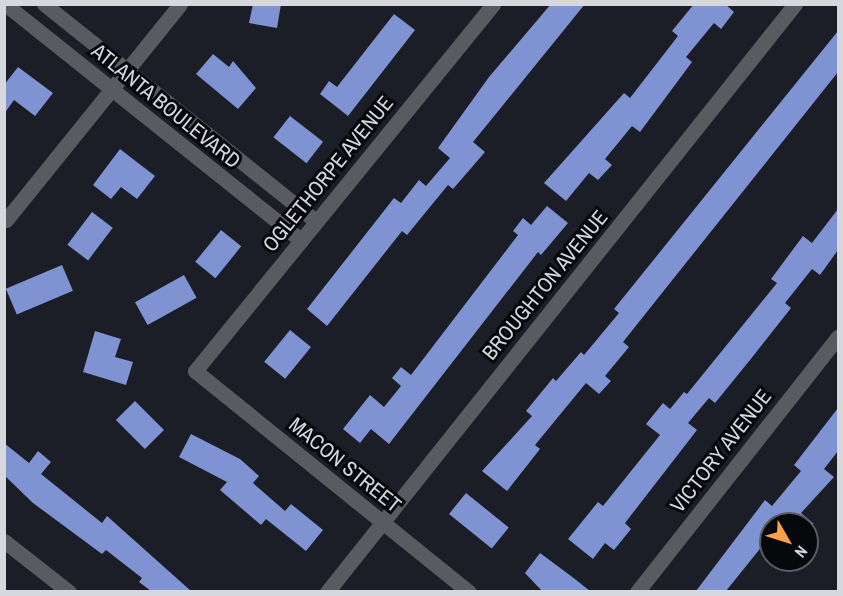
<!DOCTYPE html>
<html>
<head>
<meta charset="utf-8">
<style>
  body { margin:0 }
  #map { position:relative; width:843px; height:596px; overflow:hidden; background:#1b1e27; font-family:"Archivo Narrow",sans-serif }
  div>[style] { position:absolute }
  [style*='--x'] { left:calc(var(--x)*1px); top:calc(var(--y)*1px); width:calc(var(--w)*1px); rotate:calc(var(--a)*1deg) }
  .building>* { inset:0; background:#7f92d1; transform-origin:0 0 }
  .minor>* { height:15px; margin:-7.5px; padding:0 7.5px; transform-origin:7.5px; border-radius:7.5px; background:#5a5b60 }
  span { translate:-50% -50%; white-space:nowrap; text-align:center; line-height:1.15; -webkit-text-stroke:6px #07080c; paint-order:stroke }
  .street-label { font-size:21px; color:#d6d8de }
  .frame { position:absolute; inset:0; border:6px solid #d6d8de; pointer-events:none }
  .north { position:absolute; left:759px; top:512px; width:60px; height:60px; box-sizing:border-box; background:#07080c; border:2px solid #5a5b60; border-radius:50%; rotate:129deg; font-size:16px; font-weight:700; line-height:24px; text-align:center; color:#d6d8de }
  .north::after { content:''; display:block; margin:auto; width:21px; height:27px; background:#f9a04c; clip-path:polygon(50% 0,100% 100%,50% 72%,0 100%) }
</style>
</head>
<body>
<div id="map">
  <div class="building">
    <div style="clip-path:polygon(253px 4px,281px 4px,277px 28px,249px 23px)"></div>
    <div style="clip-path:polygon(551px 4px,585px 4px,473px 142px,485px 152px,453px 189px,448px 185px,407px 235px,402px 231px,327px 326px,307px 309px,394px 198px,401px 203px,419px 180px,426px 186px,450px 158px,438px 148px,489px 77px)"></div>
    <div style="clip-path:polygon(694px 4px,725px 4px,734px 12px,721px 29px,714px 23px,686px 57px,692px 62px,640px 132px,632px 126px,605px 159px,612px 165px,598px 180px,589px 173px,566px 201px,544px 183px,624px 93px,630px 98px,678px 36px,672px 31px)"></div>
    <div style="clip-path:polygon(394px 14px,415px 30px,348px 116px,320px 94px,329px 81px,337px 87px)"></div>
    <div style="clip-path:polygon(838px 31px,838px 72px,623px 342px,629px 347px,605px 376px,611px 381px,599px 394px,586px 383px,535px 445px,540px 449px,507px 491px,482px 471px,532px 416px,526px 411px,553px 378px,556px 381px,581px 352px,584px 355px,619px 313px,614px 309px)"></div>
    <div style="clip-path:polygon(213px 54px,229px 67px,233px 61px,256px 88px,238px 109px,196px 74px)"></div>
    <div style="clip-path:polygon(18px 67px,53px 93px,35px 116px,14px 100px,4px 114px,4px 85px)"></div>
    <div style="left:290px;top:116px;width:42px;height:27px;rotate:38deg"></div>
    <div style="clip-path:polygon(120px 149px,155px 176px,137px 199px,121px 187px,111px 199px,93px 185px)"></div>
    <div style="clip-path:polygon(547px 206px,568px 223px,541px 255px,538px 252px,389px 444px,371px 429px,360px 443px,343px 429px,370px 395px,384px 407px,401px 386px,392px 378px,401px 367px,411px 375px,518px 235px,513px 231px,523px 218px,531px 225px)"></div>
    <div style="clip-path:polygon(838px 209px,838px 250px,820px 275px,812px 269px,785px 303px,791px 308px,750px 360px,715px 403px,709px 398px,688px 423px,697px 430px,625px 523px,631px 529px,614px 550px,605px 543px,593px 559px,568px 539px,598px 502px,603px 506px,660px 435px,646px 424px,663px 403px,670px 409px,684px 392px,687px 394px,777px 283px,771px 279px,803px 236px,812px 243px)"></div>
    <div style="left:92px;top:212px;width:26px;height:41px;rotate:37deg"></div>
    <div style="left:221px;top:230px;width:26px;height:41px;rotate:39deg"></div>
    <div style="left:62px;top:265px;width:28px;height:61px;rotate:67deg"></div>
    <div style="left:184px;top:275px;width:26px;height:56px;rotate:61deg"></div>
    <div style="left:290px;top:330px;width:27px;height:41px;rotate:39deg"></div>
    <div style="clip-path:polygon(95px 331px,121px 339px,115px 357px,133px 362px,126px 385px,83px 372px)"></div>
    <div style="left:135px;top:401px;width:41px;height:27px;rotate:45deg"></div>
    <div style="clip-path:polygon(838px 408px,838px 451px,824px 469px,834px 477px,801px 513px,814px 524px,771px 524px,771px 535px,726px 591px,696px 591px,765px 500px,772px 506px,801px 471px,794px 465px)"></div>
    <div style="clip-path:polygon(191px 434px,240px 459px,259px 476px,253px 483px,285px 511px,291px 504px,323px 530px,306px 551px,266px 519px,261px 525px,220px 490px,227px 482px,179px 457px)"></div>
    <div style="clip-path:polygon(4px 443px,29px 463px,38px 451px,51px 462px,41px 474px,102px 523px,107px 516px,191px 591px,151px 591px,139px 582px,142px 578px,106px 550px,102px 554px,33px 503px,4px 475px)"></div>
    <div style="left:466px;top:493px;width:55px;height:27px;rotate:39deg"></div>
    <div style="clip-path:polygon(540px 553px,571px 576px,590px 591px,542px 591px,525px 573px)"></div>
  </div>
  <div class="minor">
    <div style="--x:5;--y:4;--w:379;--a:38.6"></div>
    <div style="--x:44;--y:4;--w:348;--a:38.6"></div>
    <div style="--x:6;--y:220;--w:277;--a:-51.1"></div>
    <div style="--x:4;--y:541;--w:83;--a:38.1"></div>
    <div style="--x:327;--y:592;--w:752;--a:-51.48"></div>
    <div style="--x:469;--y:592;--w:352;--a:-141.1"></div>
    <div style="--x:195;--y:371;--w:473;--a:-50.9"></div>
    <div style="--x:637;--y:592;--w:325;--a:-51.8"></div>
  </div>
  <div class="street-label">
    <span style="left:166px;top:106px;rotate:39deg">ATLANTA BOULEVARD</span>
    <span style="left:328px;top:174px;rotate:-51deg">OGLETHORPE AVENUE</span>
    <span style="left:545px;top:285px;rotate:-51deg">BROUGHTON AVENUE</span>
    <span style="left:721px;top:451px;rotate:-52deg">VICTORY AVENUE</span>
    <span style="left:345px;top:465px;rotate:39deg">MACON STREET</span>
  </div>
  <div class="frame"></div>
  <div class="north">N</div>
</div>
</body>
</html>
